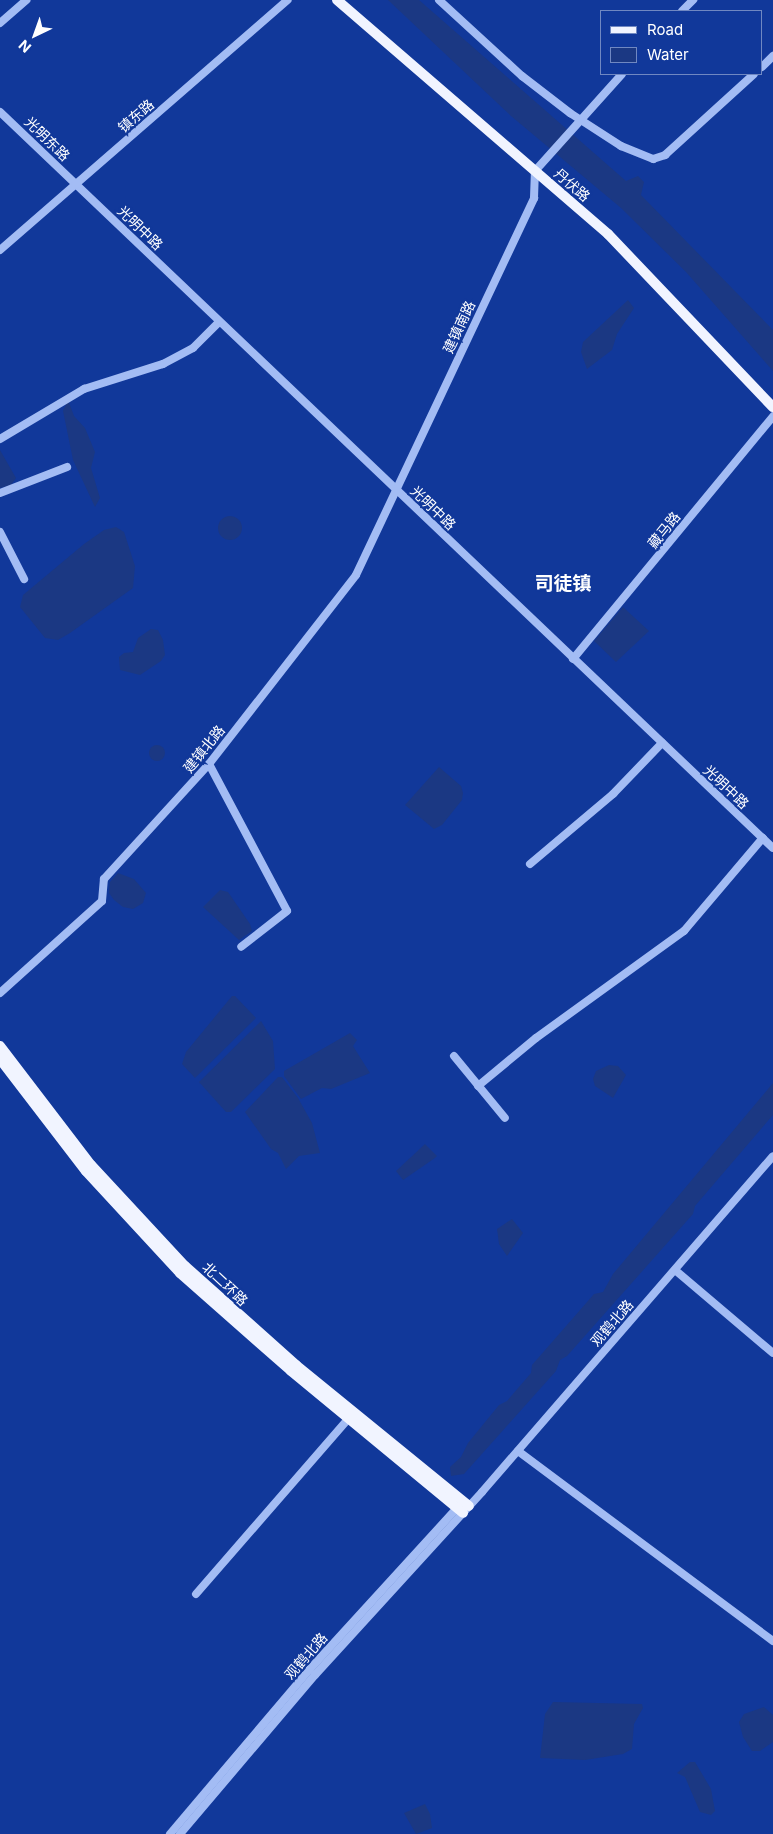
<!DOCTYPE html>
<html>
<head>
<meta charset="utf-8">
<style>
  body { margin:0 }
  #map { position:relative; width:773px; height:1834px; overflow:hidden; background:#11389a; font-family:Inter,"Noto Sans SC",sans-serif }
  div>[style] { position:absolute }
  [style*='--x'] { left:calc(var(--x)*1px); top:calc(var(--y)*1px); width:calc(var(--w)*1px); rotate:calc(var(--a)*1deg) }
  .water>* { inset:0; background:#1b3883 }
  .round { border-radius:50% }
  .minor>* { height:8px; margin:-4px; padding:0 4px; transform-origin:4px; border-radius:4px; background:#a3bcf4 }
  .major>* { height:10px; margin:-5px; padding:0 5px; transform-origin:5px; border-radius:5px; background:#f1f4ff }
  span { translate:-50% -50%; white-space:nowrap; text-align:center; line-height:1.15; -webkit-text-stroke:4px #11389a; paint-order:stroke }
  .street-label { font-size:14px; color:#fff }
  .district-label { font-size:19px; color:#fff; font-weight:700 }
  .legend { position:absolute; left:600px; top:10px; width:162px; height:65px; box-sizing:border-box; background:#11389a; border:1px solid #7088c2; margin:0; padding:6px 9px; list-style:none; font-size:15px; color:#fff }
  .legend li { display:flex; align-items:center; gap:10px; height:25px }
  .legend b { width:25px; border:1px solid #7088c2 }
  .north { position:absolute; left:10px; top:10px; width:50px; height:50px; -webkit-text-stroke:4px #11389a; paint-order:stroke; rotate:222deg; font-size:14px; font-weight:700; line-height:20px; text-align:center; color:#fff }
  .north::after { content:''; display:block; margin:auto; width:18px; height:22px; background:#fff; clip-path:polygon(50% 0,100% 100%,50% 72%,0 100%) }
</style>
</head>
<body>
<div id="map">
  <div class="water">
    <div style="clip-path:polygon(388px 0,419px 0,626px 181px,638px 176px,644px 182px,641px 195px,773px 330px,773px 371px,686px 272px,621px 208px,511px 116px)"></div>
    <div style="clip-path:polygon(628px 300px,634px 308px,617px 334px,612px 350px,587px 369px,581px 352px,583px 342px)"></div>
    <div style="clip-path:polygon(68px 400px,74px 416px,85px 428px,95px 452px,91px 468px,100px 498px,95px 507px,73px 460px,63px 411px)"></div>
    <div style="clip-path:polygon(0 450px,16px 478px,11px 485px,0 488px)"></div>
    <div class="round" style="left:218px;top:516px;width:24px;height:24px"></div>
    <div style="clip-path:polygon(116px 527px,124px 532px,135px 566px,133px 588px,70px 633px,58px 640px,45px 638px,20px 607px,23px 595px,84px 544px,104px 530px)"></div>
    <div style="clip-path:polygon(623px 607px,649px 631px,616px 662px,594px 641px)"></div>
    <div style="clip-path:polygon(151px 629px,158px 630px,163px 640px,165px 655px,161px 661px,140px 675px,120px 670px,119px 657px,124px 653px,133px 652px,138px 638px)"></div>
    <div class="round" style="left:149px;top:745px;width:16px;height:16px"></div>
    <div style="clip-path:polygon(439px 767px,461px 786px,463px 793px,462px 800px,442px 825px,434px 829px,405px 805px)"></div>
    <div style="clip-path:polygon(118px 873px,134px 879px,146px 893px,143px 903px,133px 909px,123px 907px,114px 900px,109px 893px,110px 882px)"></div>
    <div style="clip-path:polygon(220px 890px,228px 892px,250px 924px,252px 931px,239px 940px,203px 907px)"></div>
    <div style="clip-path:polygon(232px 996px,235px 996px,256px 1018px,195px 1078px,182px 1064px,186px 1052px)"></div>
    <div style="clip-path:polygon(261px 1021px,273px 1041px,275px 1069px,231px 1112px,226px 1112px,199px 1082px)"></div>
    <div style="clip-path:polygon(350px 1033px,357px 1040px,353px 1046px,370px 1073px,331px 1089px,322px 1088px,301px 1099px,284px 1076px,284px 1071px)"></div>
    <div style="clip-path:polygon(609px 1065px,618px 1066px,626px 1075px,613px 1098px,595px 1086px,593px 1079px,596px 1071px)"></div>
    <div style="clip-path:polygon(278px 1077px,282px 1077px,298px 1098px,312px 1123px,320px 1153px,299px 1156px,286px 1169px,278px 1153px,271px 1149px,245px 1112px)"></div>
    <div style="clip-path:polygon(773px 1083px,773px 1115px,695px 1206px,693px 1214px,567px 1356px,560px 1360px,556px 1371px,464px 1474px,451px 1476px,450px 1467px,461px 1457px,468px 1443px,499px 1405px,507px 1401px,531px 1373px,532px 1365px,594px 1294px,603px 1292px,613px 1274px)"></div>
    <div style="clip-path:polygon(425px 1144px,437px 1156px,435px 1158px,403px 1180px,396px 1171px)"></div>
    <div style="clip-path:polygon(512px 1219px,523px 1233px,507px 1256px,499px 1244px,497px 1229px)"></div>
    <div style="clip-path:polygon(553px 1702px,642px 1704px,643px 1708px,634px 1724px,632px 1749px,623px 1754px,585px 1760px,540px 1758px,545px 1714px)"></div>
    <div style="clip-path:polygon(764px 1707px,773px 1715px,773px 1742px,760px 1751px,752px 1751px,743px 1737px,739px 1722px,744px 1714px)"></div>
    <div style="clip-path:polygon(690px 1762px,695px 1762px,711px 1789px,715px 1811px,711px 1815px,700px 1812px,685px 1777px,677px 1773px)"></div>
    <div style="clip-path:polygon(425px 1804px,430px 1814px,432px 1828px,416px 1834px,404px 1813px)"></div>
  </div>
  <div class="minor">
    <div style="--x:439;--y:0;--w:113;--a:42.5"></div>
    <div style="--x:522;--y:76;--w:61;--a:37.6"></div>
    <div style="--x:570;--y:113;--w:61;--a:32.9"></div>
    <div style="--x:621;--y:146;--w:35;--a:22"></div>
    <div style="--x:653;--y:159;--w:13;--a:-18"></div>
    <div style="--x:665;--y:155;--w:120;--a:-42.3"></div>
    <div style="--x:682;--y:11;--w:16;--a:-45"></div>
    <div style="--x:0;--y:23;--w:35;--a:-41"></div>
    <div style="--x:762;--y:67;--w:16;--a:-45"></div>
    <div style="--x:0;--y:112;--w:1067;--a:43.6"></div>
    <div style="--x:0;--y:250;--w:381;--a:-41"></div>
    <div style="--x:0;--y:439;--w:98;--a:-30.8"></div>
    <div style="--x:84;--y:389;--w:83;--a:-17.6"></div>
    <div style="--x:163;--y:364;--w:34;--a:-28"></div>
    <div style="--x:193;--y:348;--w:37;--a:-45"></div>
    <div style="--x:0;--y:493;--w:72;--a:-21.2"></div>
    <div style="--x:0;--y:532;--w:53;--a:62.9"></div>
    <div style="--x:573;--y:659;--w:315;--a:-50.5"></div>
    <div style="--x:209;--y:764;--w:166;--a:62"></div>
    <div style="--x:287;--y:911;--w:58;--a:142"></div>
    <div style="--x:530;--y:864;--w:109;--a:-40.1"></div>
    <div style="--x:613;--y:794;--w:71;--a:-46.1"></div>
    <div style="--x:0;--y:993;--w:137;--a:-42"></div>
    <div style="--x:102;--y:901;--w:22;--a:-85"></div>
    <div style="--x:104;--y:879;--w:156;--a:-47.6"></div>
    <div style="--x:209;--y:764;--w:239;--a:-52.1"></div>
    <div style="--x:356;--y:575;--w:417;--a:-64.7"></div>
    <div style="--x:534;--y:198;--w:27;--a:-88"></div>
    <div style="--x:535;--y:171;--w:130;--a:-48.1"></div>
    <div style="--x:454;--y:1056;--w:80;--a:50.6"></div>
    <div style="--x:478;--y:1086;--w:75;--a:-39.6"></div>
    <div style="--x:536;--y:1038;--w:183;--a:-35.9"></div>
    <div style="--x:684;--y:931;--w:122;--a:-49.7"></div>
    <div style="--x:675;--y:1270;--w:128;--a:40.3"></div>
    <div style="--x:518;--y:1451;--w:318;--a:36.7"></div>
    <div style="--x:196;--y:1594;--w:236;--a:-49"></div>
    <div style="--x:170;--y:1834;--w:216;--a:-49.7"></div>
    <div style="--x:310;--y:1669;--w:218;--a:-47.6"></div>
    <div style="--x:457;--y:1508;--w:5;--a:-11"></div>
    <div style="--x:180;--y:1834;--w:209;--a:-49.7"></div>
    <div style="--x:315;--y:1675;--w:248;--a:-47.6"></div>
    <div style="--x:482;--y:1492;--w:444;--a:-49.1"></div>
  </div>
  <div class="major">
    <div style="--x:337;--y:0;--w:358;--a:40.8"></div>
    <div style="--x:608;--y:234;--w:239;--a:46.4"></div>
    <div style="--x:0;--y:1046;--w:150;--a:52.6"></div>
    <div style="--x:91;--y:1165;--w:138;--a:47.1"></div>
    <div style="--x:185;--y:1266;--w:149;--a:41.7"></div>
    <div style="--x:296;--y:1365;--w:223;--a:39.2"></div>
    <div style="--x:0;--y:1059;--w:141;--a:52.5"></div>
    <div style="--x:86;--y:1171;--w:139;--a:47.3"></div>
    <div style="--x:180;--y:1273;--w:148;--a:41.4"></div>
    <div style="--x:291;--y:1371;--w:223;--a:39.5"></div>
  </div>
  <div class="street-label">
    <span style="left:136px;top:116px;rotate:-41deg">镇东路</span>
    <span style="left:47px;top:139px;rotate:44deg">光明东路</span>
    <span style="left:572px;top:185px;rotate:41deg">丹伏路</span>
    <span style="left:140px;top:228px;rotate:44deg">光明中路</span>
    <span style="left:459px;top:327px;rotate:-65deg">建镇南路</span>
    <span style="left:433px;top:508px;rotate:44deg">光明中路</span>
    <span style="left:664px;top:530px;rotate:-51deg">藏马路</span>
    <span style="left:204px;top:749px;rotate:-51deg">建镇北路</span>
    <span style="left:726px;top:787px;rotate:43deg">光明中路</span>
    <span style="left:225px;top:1284px;rotate:43deg">北二环路</span>
    <span style="left:612px;top:1323px;rotate:-49deg">观鹤北路</span>
    <span style="left:306px;top:1656px;rotate:-49deg">观鹤北路</span>
  </div>
  <div class="district-label">
    <span style="left:563px;top:584px">司徒镇</span>
  </div>
  <ul class="legend">
  <li><b style="height:6px;background:#f1f4ff"></b>Road</li>
  <li><b style="height:14px;background:#1b3883"></b>Water</li>
  </ul>
  <div class="north">N</div>
</div>
</body>
</html>
